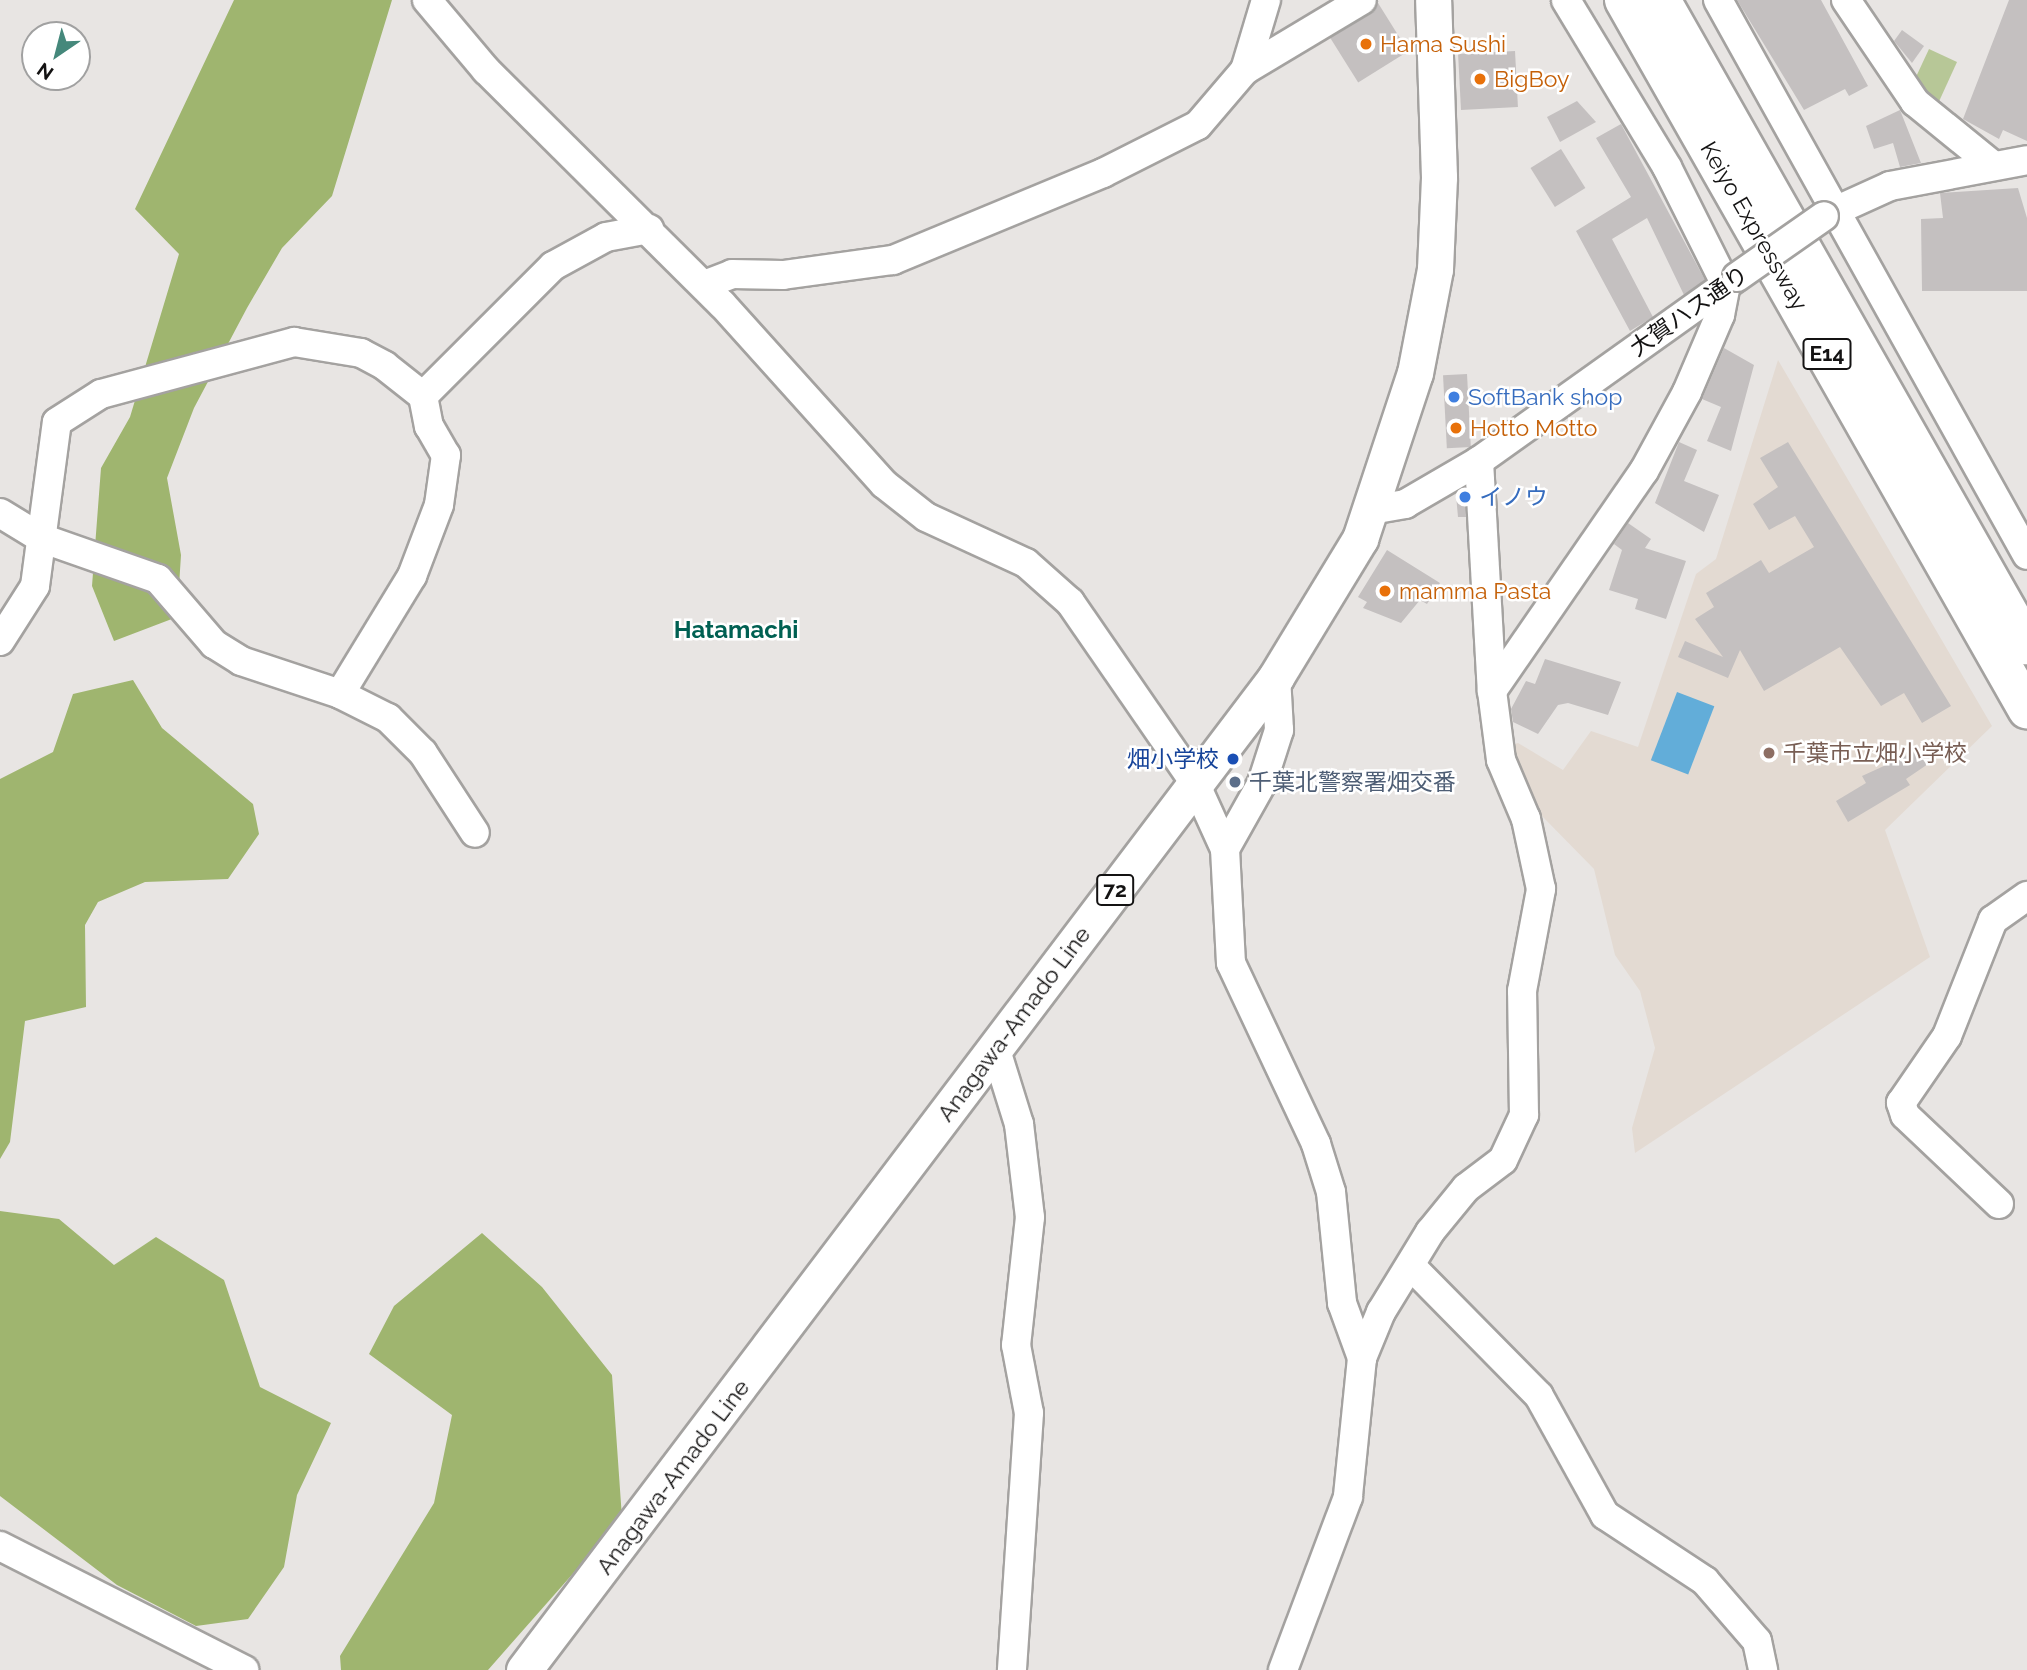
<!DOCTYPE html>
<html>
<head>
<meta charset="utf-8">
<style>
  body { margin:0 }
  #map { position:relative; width:2027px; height:1670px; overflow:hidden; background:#e8e5e3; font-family:Raleway,"Noto Sans JP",sans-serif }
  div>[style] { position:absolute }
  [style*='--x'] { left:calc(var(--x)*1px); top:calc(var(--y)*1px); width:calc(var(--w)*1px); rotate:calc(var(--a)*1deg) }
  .built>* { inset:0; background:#e3dad2 }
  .green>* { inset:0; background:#b7c797 }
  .forest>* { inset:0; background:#9fb56f }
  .water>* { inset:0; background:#62add9; transform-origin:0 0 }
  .building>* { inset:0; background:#c4c0c0; transform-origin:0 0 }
  .roads { filter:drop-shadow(2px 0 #a4a2a0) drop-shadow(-2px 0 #a4a2a0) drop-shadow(0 2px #a4a2a0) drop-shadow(0 -2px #a4a2a0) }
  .minor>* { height:28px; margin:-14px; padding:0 14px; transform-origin:14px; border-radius:14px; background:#fff }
  .major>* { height:35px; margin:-17.5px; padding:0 17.5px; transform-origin:17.5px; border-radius:17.5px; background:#fff }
  .highway>* { height:38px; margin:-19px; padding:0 19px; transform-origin:19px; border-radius:19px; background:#fff }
  .bridges { filter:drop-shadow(2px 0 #a4a2a0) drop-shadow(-2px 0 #a4a2a0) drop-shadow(0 2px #a4a2a0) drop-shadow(0 -2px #a4a2a0) }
  .minor-bridge>* { height:28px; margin:-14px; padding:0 14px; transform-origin:14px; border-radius:14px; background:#fff }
  .dots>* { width:19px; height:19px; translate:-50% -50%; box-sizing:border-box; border:4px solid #fff; border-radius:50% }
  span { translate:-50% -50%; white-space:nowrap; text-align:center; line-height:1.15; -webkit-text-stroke:5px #fff; paint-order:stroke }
  .shield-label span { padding:2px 5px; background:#fff; border:2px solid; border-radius:5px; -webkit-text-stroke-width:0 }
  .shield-label { font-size:21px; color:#141313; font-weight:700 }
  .food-label { font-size:23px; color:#c56008 }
  .left { translate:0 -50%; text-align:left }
  .street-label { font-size:23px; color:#141313 }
  .shop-label { font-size:23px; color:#366cbe }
  .education-label { font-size:23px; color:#785e54 }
  .transit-label { font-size:23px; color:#164399 }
  .right { translate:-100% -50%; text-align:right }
  .service-label { font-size:23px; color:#4e5e75 }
  .neighbourhood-label { font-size:24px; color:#006052; font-weight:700 }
  .north { position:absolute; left:21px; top:21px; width:70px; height:70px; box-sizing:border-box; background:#fff; border:2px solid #a1a1a1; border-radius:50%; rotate:215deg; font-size:19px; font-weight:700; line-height:28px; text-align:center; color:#141313 }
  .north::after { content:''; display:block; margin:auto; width:24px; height:32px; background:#45887b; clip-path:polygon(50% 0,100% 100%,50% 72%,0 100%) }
</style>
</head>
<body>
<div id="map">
  <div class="built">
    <div style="clip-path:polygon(1778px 360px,1992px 726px,1885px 830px,1930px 957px,1635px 1153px,1632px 1128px,1655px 1048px,1640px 991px,1615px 955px,1594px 869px,1542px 816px,1506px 747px,1518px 743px,1563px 770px,1591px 731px,1638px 747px,1696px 574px,1716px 559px)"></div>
  </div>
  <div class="green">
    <div style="clip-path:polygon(1929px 49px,1957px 62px,1936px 108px,1915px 79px)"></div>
  </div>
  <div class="forest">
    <div style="clip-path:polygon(234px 0,392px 0,332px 196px,282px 248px,247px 308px,194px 408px,167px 478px,181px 555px,177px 617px,114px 641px,92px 586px,101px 468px,130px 417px,179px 254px,135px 209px)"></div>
    <div style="clip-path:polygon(133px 680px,162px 728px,253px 804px,259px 834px,228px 879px,145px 882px,98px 902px,85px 925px,86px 1007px,25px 1021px,10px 1142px,0 1159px,0 779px,53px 752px,73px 694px)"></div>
    <div style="clip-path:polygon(0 1211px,59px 1219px,114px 1265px,156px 1237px,224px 1280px,260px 1387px,331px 1423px,297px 1495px,284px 1567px,248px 1619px,196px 1626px,117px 1585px,0 1496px)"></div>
    <div style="clip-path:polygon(482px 1233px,542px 1287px,612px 1375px,622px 1518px,488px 1670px,341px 1670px,340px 1656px,434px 1503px,452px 1415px,369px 1354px,394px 1306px)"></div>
  </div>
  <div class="water">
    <div style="left:1677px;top:692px;width:40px;height:73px;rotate:21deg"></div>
  </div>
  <div class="building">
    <div style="clip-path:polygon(1737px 0,1821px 0,1868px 86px,1849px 96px,1845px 89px,1804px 110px)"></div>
    <div style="clip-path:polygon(2009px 0,2027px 0,2027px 141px,2003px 130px,1999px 139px,1963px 119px)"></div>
    <div style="left:1378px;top:3px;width:57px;height:59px;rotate:58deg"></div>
    <div style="clip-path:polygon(1902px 30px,1924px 46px,1912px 63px,1894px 41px)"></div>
    <div style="left:1515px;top:51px;width:56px;height:57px;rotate:87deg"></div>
    <div style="clip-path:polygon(1577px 101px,1596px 122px,1560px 142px,1547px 117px)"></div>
    <div style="clip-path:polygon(1900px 110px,1921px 163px,1900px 167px,1893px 143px,1874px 149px,1866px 126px)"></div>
    <div style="clip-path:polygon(1621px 124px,1705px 280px,1684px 295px,1647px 218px,1612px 239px,1653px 317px,1630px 331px,1576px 231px,1631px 197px,1596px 138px)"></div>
    <div style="left:1561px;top:149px;width:46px;height:36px;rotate:58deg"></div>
    <div style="clip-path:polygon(2018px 188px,2027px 218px,2027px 291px,1922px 291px,1921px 219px,1943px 218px,1940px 193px)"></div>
    <div style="clip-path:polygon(1724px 348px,1754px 365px,1731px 451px,1707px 441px,1721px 407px,1702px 399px)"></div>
    <div style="left:1467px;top:374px;width:73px;height:24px;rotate:87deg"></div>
    <div style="clip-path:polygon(1679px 442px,1697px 450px,1684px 481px,1719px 495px,1704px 532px,1655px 503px)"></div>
    <div style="clip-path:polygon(1788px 442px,1951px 706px,1922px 723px,1904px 693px,1881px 706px,1840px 647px,1764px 691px,1740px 650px,1728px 678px,1678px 657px,1685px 641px,1723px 657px,1695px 619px,1714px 607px,1706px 593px,1761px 560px,1769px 573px,1814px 547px,1795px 516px,1769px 530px,1753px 504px,1778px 487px,1760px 458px)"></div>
    <div style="clip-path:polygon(1464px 492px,1466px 517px,1458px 517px,1456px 495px)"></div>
    <div style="clip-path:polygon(1628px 523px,1651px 539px,1645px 548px,1686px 561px,1666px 619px,1635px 609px,1638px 599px,1609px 590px,1622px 550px,1614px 544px)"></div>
    <div style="clip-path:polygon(1387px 550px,1440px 583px,1427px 604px,1420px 600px,1401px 623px,1363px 608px,1367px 602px,1358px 597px)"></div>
    <div style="clip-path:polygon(1545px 659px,1621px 682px,1608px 715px,1568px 703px,1558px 705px,1538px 734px,1513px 722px,1511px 709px,1526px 681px,1535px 684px)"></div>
    <div style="clip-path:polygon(1919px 750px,1928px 764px,1906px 779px,1910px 785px,1848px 822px,1836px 801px,1866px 783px,1862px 776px)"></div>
  </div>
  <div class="roads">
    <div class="minor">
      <div style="--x:427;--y:0;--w:92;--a:49.9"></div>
      <div style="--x:486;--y:70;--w:332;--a:44.8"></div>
      <div style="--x:722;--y:304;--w:242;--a:48"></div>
      <div style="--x:884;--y:484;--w:53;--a:38.2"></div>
      <div style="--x:926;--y:517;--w:110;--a:24.7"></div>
      <div style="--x:1026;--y:563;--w:59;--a:41.6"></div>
      <div style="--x:1070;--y:602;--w:220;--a:55.4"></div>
      <div style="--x:1195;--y:783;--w:72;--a:65.6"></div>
      <div style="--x:1225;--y:849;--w:114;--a:87"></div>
      <div style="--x:1231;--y:963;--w:200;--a:64.8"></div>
      <div style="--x:1316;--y:1144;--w:50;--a:72.6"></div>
      <div style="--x:1331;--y:1192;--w:112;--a:84.3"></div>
      <div style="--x:1342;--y:1303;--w:59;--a:70"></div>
      <div style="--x:1362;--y:1358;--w:140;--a:95.8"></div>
      <div style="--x:1348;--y:1497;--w:185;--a:110.6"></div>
      <div style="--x:1718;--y:0;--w:635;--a:60.89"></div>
      <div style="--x:1846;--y:0;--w:123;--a:55.9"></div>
      <div style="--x:1915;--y:102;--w:97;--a:39.1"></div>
      <div style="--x:1245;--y:70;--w:73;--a:-73.3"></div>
      <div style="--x:1824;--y:216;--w:72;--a:-24.4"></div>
      <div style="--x:1890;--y:186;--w:139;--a:-10.7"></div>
      <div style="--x:704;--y:285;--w:30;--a:-21"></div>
      <div style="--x:732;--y:274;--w:51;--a:1.1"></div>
      <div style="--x:783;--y:275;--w:111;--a:-7.8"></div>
      <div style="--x:893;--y:260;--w:227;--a:-22.5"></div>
      <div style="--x:1103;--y:173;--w:106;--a:-26.8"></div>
      <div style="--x:1198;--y:125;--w:72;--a:-49.5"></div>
      <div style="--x:1245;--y:70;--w:136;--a:-30.9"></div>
      <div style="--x:423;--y:396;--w:184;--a:-45"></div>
      <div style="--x:553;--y:266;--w:60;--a:-28.7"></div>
      <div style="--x:606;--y:237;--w:44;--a:-10.5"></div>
      <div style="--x:1479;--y:461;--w:230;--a:86.8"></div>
      <div style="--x:1371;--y:510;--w:35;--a:-10"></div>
      <div style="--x:1405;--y:504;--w:86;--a:-30.2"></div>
      <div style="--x:1479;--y:461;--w:313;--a:-35.5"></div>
      <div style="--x:0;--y:513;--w:48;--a:31.4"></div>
      <div style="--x:41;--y:538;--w:124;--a:19.3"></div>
      <div style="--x:158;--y:579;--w:86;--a:49.3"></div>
      <div style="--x:214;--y:644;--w:32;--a:32"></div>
      <div style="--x:241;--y:661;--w:104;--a:18.4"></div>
      <div style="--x:340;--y:694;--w:54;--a:26.6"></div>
      <div style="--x:388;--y:718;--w:49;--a:45"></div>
      <div style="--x:423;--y:753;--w:95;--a:57"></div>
      <div style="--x:0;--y:641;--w:65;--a:-57.5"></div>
      <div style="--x:35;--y:586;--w:165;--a:-82.4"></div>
      <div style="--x:57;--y:422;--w:52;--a:-32.5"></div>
      <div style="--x:101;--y:394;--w:200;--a:-15.1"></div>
      <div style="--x:294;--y:342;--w:68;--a:9.3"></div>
      <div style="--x:361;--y:353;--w:27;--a:28"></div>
      <div style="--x:385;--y:366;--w:48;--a:38.3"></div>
      <div style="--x:423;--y:396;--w:31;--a:79"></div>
      <div style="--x:429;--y:426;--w:34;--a:60"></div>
      <div style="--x:446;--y:455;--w:50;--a:98"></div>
      <div style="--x:439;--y:505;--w:76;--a:110.8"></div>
      <div style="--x:412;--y:576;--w:138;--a:121.4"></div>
      <div style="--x:1225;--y:849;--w:76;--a:-60.7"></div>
      <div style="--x:1262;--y:783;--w:56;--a:-72.2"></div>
      <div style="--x:1279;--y:730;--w:53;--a:-93.2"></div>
      <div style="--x:995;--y:1047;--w:81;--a:72.7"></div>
      <div style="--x:1019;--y:1124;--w:94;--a:83.3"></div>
      <div style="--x:1030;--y:1217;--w:129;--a:96.2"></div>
      <div style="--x:1016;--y:1345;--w:69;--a:79.2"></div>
      <div style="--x:1029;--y:1413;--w:258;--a:93.8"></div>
      <div style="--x:1999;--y:1204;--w:129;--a:-136.6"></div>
      <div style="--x:1905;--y:1115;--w:13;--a:-108"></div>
      <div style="--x:1901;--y:1103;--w:81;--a:-55.5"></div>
      <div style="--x:1947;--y:1036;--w:125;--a:-68.4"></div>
      <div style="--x:1993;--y:920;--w:42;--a:-35.2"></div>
      <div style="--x:1411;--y:1266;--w:182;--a:45.4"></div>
      <div style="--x:1539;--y:1396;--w:136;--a:61"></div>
      <div style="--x:1605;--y:1515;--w:120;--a:33.4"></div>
      <div style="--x:1705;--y:1581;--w:79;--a:49.1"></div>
      <div style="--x:1757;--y:1641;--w:30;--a:78"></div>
      <div style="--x:1362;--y:1358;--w:50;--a:-67.6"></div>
      <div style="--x:1381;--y:1312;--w:94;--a:-58.5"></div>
      <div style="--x:1430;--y:1232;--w:57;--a:-50.7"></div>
      <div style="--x:1466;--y:1188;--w:46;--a:-37.1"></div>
      <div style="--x:1503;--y:1160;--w:50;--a:-65"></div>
      <div style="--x:1524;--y:1115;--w:124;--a:-90.9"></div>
      <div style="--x:1522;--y:991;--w:104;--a:-79.4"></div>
      <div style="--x:1541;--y:889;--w:72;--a:-102.1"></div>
      <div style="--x:1526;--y:819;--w:64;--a:-113"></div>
      <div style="--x:1501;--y:760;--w:70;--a:-97.4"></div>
      <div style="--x:1492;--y:691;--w:267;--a:-55.4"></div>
      <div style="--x:1644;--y:471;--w:90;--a:-61.4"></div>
      <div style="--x:1687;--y:392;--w:84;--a:-66.8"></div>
      <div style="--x:1720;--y:315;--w:31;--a:-79"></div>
      <div style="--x:1726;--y:285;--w:132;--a:-116.6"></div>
      <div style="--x:1667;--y:167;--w:195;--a:-121.2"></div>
      <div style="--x:0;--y:1546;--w:274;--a:26.9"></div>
    </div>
    <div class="major">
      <div style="--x:524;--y:1670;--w:1246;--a:-52.86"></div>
      <div style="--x:1276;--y:677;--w:162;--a:-58.7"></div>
      <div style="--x:1360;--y:539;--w:175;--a:-71.7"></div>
      <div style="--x:1415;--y:373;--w:106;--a:-79.1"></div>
      <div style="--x:1435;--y:269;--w:92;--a:-87.5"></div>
      <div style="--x:1439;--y:177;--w:177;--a:-91.9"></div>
    </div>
    <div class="highway">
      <div style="--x:1624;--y:0;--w:816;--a:60.39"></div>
      <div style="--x:1661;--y:0;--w:742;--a:60.43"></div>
    </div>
  </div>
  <div class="bridges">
    <div class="minor-bridge">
      <div style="--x:1737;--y:277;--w:106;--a:-35"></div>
    </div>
  </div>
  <div class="dots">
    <div style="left:1366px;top:44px;background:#e8710a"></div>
    <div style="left:1480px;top:79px;background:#e8710a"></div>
    <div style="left:1454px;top:397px;background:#3f7fe0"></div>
    <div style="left:1456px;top:428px;background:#e8710a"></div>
    <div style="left:1465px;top:497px;background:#3f7fe0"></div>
    <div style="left:1385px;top:591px;background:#e8710a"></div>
    <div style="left:1769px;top:753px;background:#8d6e63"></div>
    <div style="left:1233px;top:759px;background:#1a4fb4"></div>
    <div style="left:1235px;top:782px;background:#5c6f8a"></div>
  </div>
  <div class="shield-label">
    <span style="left:1827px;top:354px">E14</span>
    <span style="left:1115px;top:890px">72</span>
  </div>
  <div class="food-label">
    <span class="left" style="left:1380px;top:44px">Hama Sushi</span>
    <span class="left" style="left:1494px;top:79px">BigBoy</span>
    <span class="left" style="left:1470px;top:428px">Hotto Motto</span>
    <span class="left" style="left:1399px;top:591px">mamma Pasta</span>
  </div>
  <div class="street-label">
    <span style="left:1754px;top:226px;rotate:60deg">Keiyo Expressway</span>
    <span style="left:1689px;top:311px;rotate:-35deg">大賀ハス通り</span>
    <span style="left:1014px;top:1024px;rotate:-53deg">Anagawa-Amado Line</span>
    <span style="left:673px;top:1477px;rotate:-53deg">Anagawa-Amado Line</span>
  </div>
  <div class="shop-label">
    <span class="left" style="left:1468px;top:397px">SoftBank shop</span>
    <span class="left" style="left:1479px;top:497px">イノウ</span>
  </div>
  <div class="education-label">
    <span class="left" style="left:1783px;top:753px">千葉市立畑小学校</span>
  </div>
  <div class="transit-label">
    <span class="right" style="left:1219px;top:759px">畑小学校</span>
  </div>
  <div class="service-label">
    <span class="left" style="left:1249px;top:782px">千葉北警察署畑交番</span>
  </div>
  <div class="neighbourhood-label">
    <span style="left:736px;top:630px">Hatamachi</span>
  </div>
  <div class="north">N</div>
</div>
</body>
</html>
